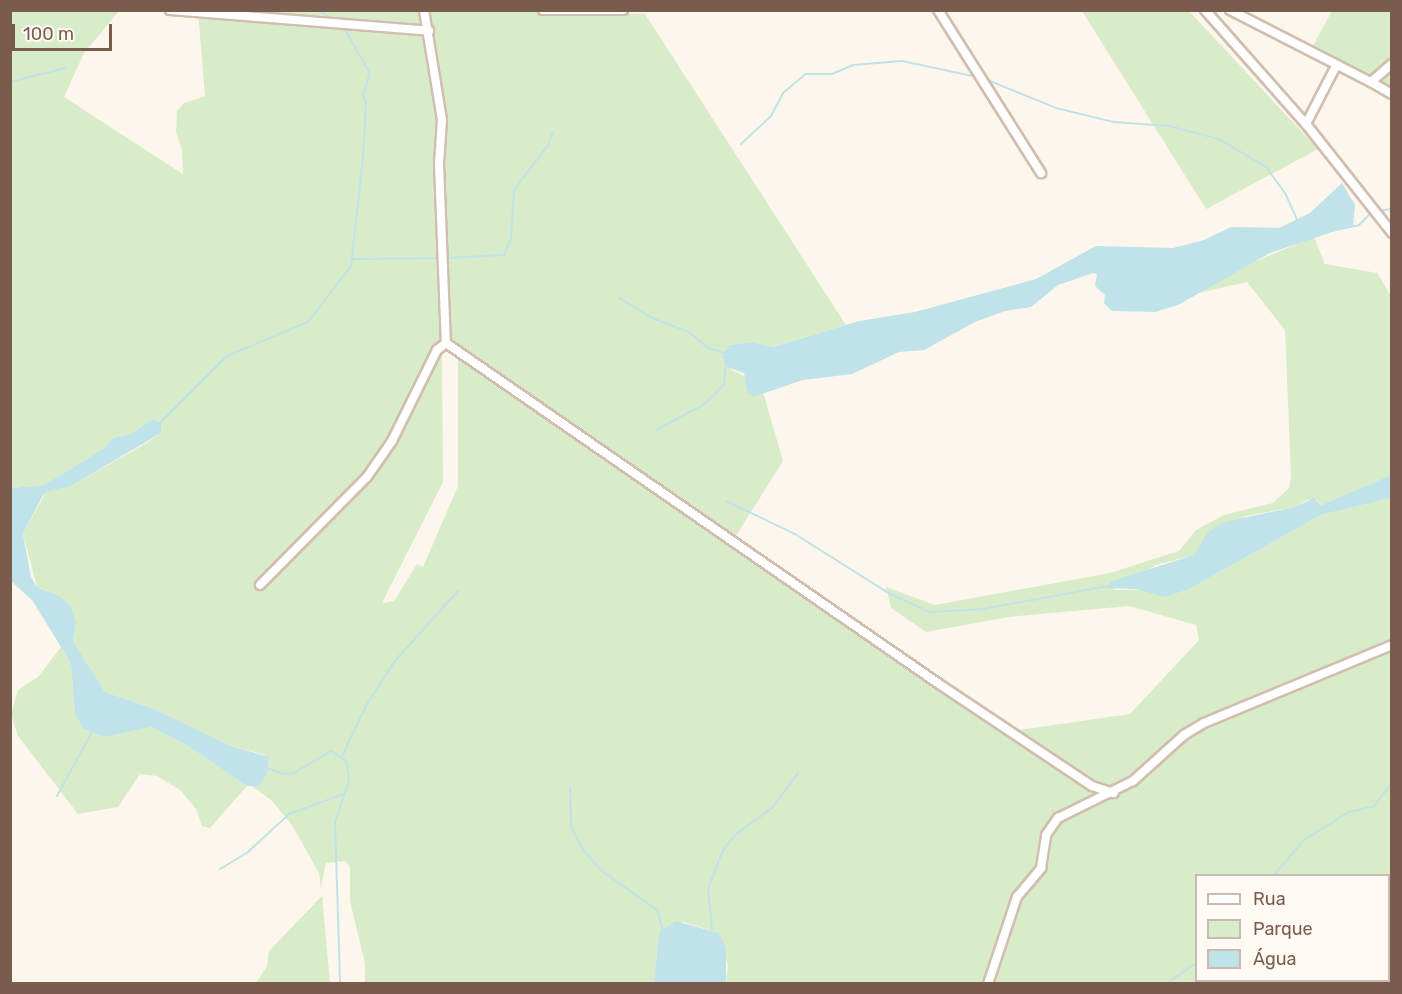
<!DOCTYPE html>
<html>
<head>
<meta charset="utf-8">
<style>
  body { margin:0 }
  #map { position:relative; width:1402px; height:994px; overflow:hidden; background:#fdf6ec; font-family:Rubik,sans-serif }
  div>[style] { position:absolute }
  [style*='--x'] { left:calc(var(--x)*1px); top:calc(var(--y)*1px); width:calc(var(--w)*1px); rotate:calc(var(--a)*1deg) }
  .green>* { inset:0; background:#d8ecc9 }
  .water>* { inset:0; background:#bfe3e8 }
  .stream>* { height:2px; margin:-1px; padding:0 1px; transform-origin:1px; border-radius:1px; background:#bfe3e8 }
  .roads { filter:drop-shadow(2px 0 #d1beb0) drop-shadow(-2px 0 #d1beb0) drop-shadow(0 2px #d1beb0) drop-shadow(0 -2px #d1beb0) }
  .minor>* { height:8px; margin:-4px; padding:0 4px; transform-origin:4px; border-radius:4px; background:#fff }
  span { translate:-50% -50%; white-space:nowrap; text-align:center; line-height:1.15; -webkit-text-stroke:5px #fffaf3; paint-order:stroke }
  .frame { position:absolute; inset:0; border:12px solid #7a5c4d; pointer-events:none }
  .legend { position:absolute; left:1195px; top:874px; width:195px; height:108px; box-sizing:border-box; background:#fffaf3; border:2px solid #cabbb1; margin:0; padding:8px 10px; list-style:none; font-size:18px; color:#7a5c4d }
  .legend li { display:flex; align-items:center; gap:12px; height:30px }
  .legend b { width:30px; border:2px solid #cabbb1 }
  .scale { position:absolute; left:12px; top:24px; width:100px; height:27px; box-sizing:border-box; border:3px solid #7a5c4d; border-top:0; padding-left:8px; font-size:18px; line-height:21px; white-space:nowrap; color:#7a5c4d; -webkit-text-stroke:4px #fffaf3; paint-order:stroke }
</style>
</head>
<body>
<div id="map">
  <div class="green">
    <div style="clip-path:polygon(evenodd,533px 10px,645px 14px,846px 325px,772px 347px,751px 342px,729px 345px,723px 356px,727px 367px,747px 378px,750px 396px,763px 392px,783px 461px,734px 539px,1019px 730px,1130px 714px,1199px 640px,1196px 625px,1129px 606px,1009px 617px,926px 632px,891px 608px,886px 587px,935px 605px,1110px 573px,1179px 551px,1196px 530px,1224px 515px,1273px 503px,1289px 488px,1291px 476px,1285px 330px,1247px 282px,1198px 293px,1237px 269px,1314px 237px,1325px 264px,1377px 273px,1391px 296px,1391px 475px,1321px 505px,1317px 500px,1307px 500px,1295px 507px,1246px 516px,1202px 543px,1194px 555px,1156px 565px,1113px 590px,1189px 589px,1321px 515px,1391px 498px,1391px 983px,726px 983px,728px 965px,719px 933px,683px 922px,659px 932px,654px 983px,365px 983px,365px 963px,350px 901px,350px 866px,345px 861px,326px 863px,321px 888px,319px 873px,292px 825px,271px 800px,253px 787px,258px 787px,265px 755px,231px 746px,152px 708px,105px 692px,73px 641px,76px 623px,48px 591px,37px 587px,23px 534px,46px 492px,71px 486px,145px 444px,161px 433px,161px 424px,153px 419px,131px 434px,113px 438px,103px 449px,44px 485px,11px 488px,10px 11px,119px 11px,84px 53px,64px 97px,183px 174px,182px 150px,176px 132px,177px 111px,184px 103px,205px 96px,198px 11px,533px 10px,442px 345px,458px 355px,458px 486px,423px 567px,417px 564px,394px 601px,382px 603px,443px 482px,442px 345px,533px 10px,1196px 876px,1388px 876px,1388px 980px,1196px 980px,1196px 876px)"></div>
    <div style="clip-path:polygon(1082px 11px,1189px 11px,1318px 149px,1206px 209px)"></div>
    <div style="clip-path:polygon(1332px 11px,1391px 11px,1391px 92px,1311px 49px)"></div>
    <div style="clip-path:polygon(61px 647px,71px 665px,75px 715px,84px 729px,105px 737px,151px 727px,188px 746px,247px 786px,210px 828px,202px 826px,196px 809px,180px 790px,157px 776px,140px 774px,118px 807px,78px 814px,18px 736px,11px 714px,18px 690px,38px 677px)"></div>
    <div style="clip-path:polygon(322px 896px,330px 983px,256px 983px,267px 966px,269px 951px)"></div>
  </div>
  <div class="water">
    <div style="clip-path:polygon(1342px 183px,1355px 205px,1353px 225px,1270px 253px,1178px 305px,1155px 312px,1112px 311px,1104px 303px,1105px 295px,1095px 286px,1097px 274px,1093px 273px,1058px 285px,1031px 307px,1005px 311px,975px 322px,924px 350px,899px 352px,852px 374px,803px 380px,753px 397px,748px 394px,744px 373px,727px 367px,722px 356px,729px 345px,751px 342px,773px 347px,859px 321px,915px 312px,1036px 279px,1096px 246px,1173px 248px,1204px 240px,1231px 227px,1279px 228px,1310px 213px)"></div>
    <div style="clip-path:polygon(153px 419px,161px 423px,161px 433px,71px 486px,46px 492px,42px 497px,23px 534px,31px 577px,37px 587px,61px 597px,71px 607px,76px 623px,73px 641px,105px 692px,152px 708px,231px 746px,269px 757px,267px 773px,258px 787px,247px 786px,188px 746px,151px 727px,105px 737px,84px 729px,75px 715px,71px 665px,66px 655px,32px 600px,11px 581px,11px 488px,44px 485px,103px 449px,113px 438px,131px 434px)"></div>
    <div style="clip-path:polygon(1391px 475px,1391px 498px,1321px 515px,1189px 589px,1164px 597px,1137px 589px,1106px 588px,1112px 581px,1194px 555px,1207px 533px,1224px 522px,1295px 507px,1314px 498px,1321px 505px)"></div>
    <div style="clip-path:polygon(676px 921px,719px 933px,726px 948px,726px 983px,654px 983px,659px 932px)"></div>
  </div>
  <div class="stream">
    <div style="--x:318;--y:10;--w:19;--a:32"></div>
    <div style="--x:985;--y:79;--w:77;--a:22.2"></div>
    <div style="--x:1056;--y:108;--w:60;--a:13.6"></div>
    <div style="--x:1114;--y:122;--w:55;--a:4.2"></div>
    <div style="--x:1169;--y:126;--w:52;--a:14.6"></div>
    <div style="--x:1219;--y:139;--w:55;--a:30.8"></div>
    <div style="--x:1266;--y:167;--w:34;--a:54"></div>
    <div style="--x:1286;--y:195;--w:27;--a:66"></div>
    <div style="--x:10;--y:82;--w:57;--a:-14.3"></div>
    <div style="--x:741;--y:144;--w:41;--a:-43"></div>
    <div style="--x:771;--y:116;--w:26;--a:-62"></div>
    <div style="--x:783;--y:93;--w:30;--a:-40"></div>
    <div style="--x:806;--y:74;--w:26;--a:0"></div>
    <div style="--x:832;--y:74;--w:23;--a:-23"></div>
    <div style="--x:853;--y:65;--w:49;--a:-4.7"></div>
    <div style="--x:902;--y:61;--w:77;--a:12"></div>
    <div style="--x:1377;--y:211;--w:15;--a:-8"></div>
    <div style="--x:1322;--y:233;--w:38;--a:-12"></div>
    <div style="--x:1359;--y:225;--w:18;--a:-45"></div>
    <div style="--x:445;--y:258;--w:59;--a:-2.9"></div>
    <div style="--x:504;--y:255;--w:18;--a:-68"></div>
    <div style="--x:511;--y:238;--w:48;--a:-86.4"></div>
    <div style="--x:514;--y:190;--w:56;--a:-52.9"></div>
    <div style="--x:548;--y:145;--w:14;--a:-69"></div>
    <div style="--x:353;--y:259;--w:87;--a:-0.7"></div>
    <div style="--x:619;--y:298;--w:39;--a:31"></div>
    <div style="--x:652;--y:318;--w:40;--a:21"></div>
    <div style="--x:689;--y:332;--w:25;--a:40"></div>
    <div style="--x:708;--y:348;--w:18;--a:16"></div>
    <div style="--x:160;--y:423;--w:95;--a:-45"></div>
    <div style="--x:227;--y:356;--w:88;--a:-22.8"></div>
    <div style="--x:308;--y:322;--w:71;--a:-52.5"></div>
    <div style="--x:351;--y:266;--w:109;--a:-83.7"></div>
    <div style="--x:363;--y:158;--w:53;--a:-86.8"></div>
    <div style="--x:366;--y:105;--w:11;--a:-105"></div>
    <div style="--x:363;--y:94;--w:21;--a:-71"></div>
    <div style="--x:370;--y:74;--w:54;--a:-119"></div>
    <div style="--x:656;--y:430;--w:53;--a:-28"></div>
    <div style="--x:703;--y:405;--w:16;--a:-43"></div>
    <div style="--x:715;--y:394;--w:13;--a:-48"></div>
    <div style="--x:724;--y:384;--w:22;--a:-85"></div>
    <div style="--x:726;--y:501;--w:76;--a:25.6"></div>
    <div style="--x:795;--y:534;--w:107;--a:32.3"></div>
    <div style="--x:885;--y:591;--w:49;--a:25.5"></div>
    <div style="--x:929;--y:612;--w:54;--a:-3.2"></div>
    <div style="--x:983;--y:609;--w:127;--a:-10.4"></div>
    <div style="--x:342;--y:756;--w:55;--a:-64.4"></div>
    <div style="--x:366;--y:706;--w:52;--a:-57.5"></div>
    <div style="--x:394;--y:662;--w:96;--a:-48"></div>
    <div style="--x:267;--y:768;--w:17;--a:21"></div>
    <div style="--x:283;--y:774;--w:11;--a:-5"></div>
    <div style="--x:294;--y:773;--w:43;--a:-30.7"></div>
    <div style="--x:331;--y:751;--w:18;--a:34"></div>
    <div style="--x:346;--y:761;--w:19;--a:81"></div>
    <div style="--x:349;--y:780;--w:44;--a:108.4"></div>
    <div style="--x:335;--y:822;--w:162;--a:88.2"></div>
    <div style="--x:570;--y:789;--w:38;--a:88"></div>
    <div style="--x:571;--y:827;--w:26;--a:62"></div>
    <div style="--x:583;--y:850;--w:28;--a:48"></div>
    <div style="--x:602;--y:871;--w:69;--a:35.5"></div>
    <div style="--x:658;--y:911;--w:19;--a:78"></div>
    <div style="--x:57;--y:796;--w:75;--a:-61.4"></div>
    <div style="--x:220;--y:869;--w:33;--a:-31"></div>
    <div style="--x:248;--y:852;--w:56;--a:-42.8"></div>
    <div style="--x:289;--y:814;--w:59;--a:-20"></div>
    <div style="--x:1273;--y:876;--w:48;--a:-49.3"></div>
    <div style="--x:1304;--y:840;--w:53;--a:-31.9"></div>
    <div style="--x:1349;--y:812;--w:26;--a:-13"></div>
    <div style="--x:1374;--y:806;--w:29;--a:-52"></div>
    <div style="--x:712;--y:930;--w:41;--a:-95.6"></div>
    <div style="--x:708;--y:889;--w:42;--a:-69"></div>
    <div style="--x:723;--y:850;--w:19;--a:-51"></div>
    <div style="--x:735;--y:835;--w:46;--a:-36.1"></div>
    <div style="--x:772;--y:808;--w:44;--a:-53.4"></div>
    <div style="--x:1166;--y:984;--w:37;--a:-35"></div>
  </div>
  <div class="roads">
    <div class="minor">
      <div style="--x:170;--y:10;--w:260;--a:4.6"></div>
      <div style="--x:424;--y:10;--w:111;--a:80.7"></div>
      <div style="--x:442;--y:120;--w:44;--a:93.9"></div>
      <div style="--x:439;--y:164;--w:179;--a:87.8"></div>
      <div style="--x:543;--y:10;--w:80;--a:0"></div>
      <div style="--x:938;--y:10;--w:193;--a:57.7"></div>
      <div style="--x:1205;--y:10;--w:152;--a:48.5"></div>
      <div style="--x:1306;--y:124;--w:139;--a:51.7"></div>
      <div style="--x:1230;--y:10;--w:158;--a:27.1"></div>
      <div style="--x:1371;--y:82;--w:28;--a:-41"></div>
      <div style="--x:1371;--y:82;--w:24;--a:30"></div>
      <div style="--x:1306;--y:124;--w:65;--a:-62.7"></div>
      <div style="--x:260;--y:585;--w:152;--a:-45.3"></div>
      <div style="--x:367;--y:477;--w:44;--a:-55.2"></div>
      <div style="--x:392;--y:441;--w:102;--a:-63.7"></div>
      <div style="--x:437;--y:350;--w:11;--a:-38"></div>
      <div style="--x:446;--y:343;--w:599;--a:34.67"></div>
      <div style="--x:939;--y:684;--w:184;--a:33.7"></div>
      <div style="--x:1092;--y:786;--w:23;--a:18"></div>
      <div style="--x:988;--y:984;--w:92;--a:-71.6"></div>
      <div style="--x:1017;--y:897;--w:38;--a:-50"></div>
      <div style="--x:1041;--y:868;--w:33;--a:-81"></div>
      <div style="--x:1046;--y:835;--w:21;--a:-55"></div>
      <div style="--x:1058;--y:818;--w:84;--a:-26.3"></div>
      <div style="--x:1133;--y:781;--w:69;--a:-42"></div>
      <div style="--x:1184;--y:735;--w:23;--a:-31"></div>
      <div style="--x:1204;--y:723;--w:204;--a:-22.5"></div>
    </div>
  </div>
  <div class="frame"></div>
  <ul class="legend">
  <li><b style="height:8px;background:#fff"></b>Rua</li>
  <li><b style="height:16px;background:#d8ecc9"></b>Parque</li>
  <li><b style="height:16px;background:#bfe3e8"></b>Água</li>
  </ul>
  <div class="scale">100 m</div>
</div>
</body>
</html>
